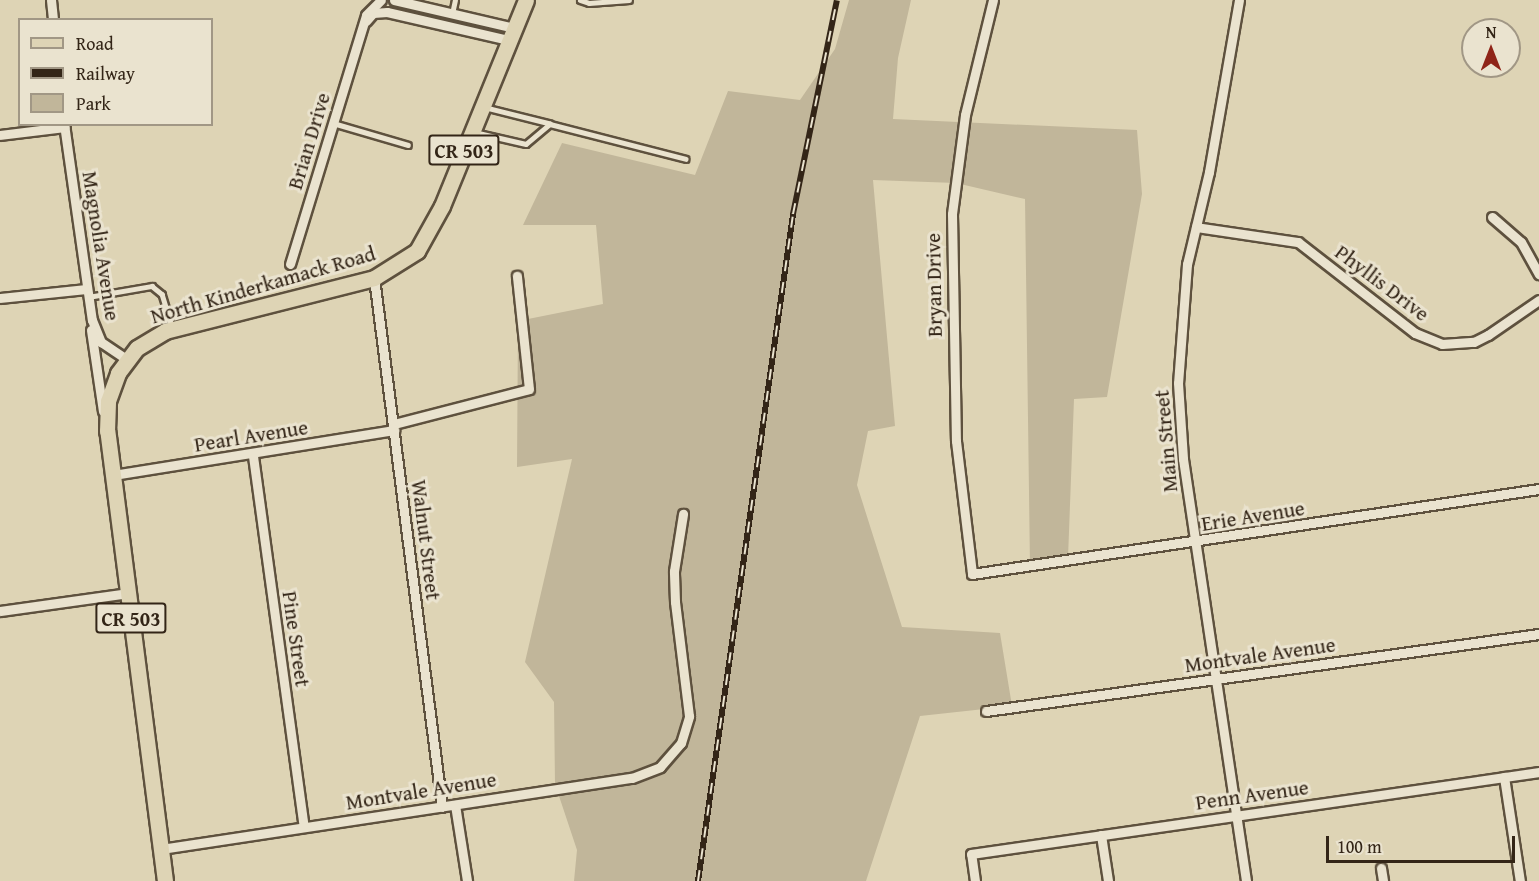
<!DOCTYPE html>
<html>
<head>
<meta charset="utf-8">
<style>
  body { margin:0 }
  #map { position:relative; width:1539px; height:881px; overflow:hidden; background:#ded4b5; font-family:"Gentium Book Plus",serif }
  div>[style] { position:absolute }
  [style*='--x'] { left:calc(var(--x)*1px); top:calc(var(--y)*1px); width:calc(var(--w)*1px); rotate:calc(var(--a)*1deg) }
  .green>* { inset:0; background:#c1b69a }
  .roads { filter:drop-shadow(2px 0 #5e513e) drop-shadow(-2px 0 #5e513e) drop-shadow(0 2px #5e513e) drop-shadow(0 -2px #5e513e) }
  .service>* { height:4.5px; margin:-2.25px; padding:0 2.25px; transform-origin:2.25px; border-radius:2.25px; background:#eae3cf }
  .minor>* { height:9px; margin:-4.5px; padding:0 4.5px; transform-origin:4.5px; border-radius:4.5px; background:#eae3cf }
  .primary>* { height:15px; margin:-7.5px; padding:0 7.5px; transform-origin:7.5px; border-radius:7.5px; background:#ded4b5 }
  .rail>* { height:6px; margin-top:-3px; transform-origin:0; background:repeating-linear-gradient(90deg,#eae3cf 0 11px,#332517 0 22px); box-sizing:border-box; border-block:2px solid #332517 }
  span { translate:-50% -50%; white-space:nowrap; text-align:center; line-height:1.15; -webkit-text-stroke:6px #eae3cf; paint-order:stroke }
  .shield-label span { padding:2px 4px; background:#eae3cf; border:2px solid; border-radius:4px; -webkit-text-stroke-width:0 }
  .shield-label { font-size:20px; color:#332517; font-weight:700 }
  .street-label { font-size:21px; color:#332517 }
  .legend { position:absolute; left:18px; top:18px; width:195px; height:108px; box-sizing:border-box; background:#eae3cf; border:2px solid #a19785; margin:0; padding:8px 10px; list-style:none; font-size:18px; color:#332517 }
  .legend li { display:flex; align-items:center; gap:12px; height:30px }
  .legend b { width:30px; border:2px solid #a19785 }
  .north { position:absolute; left:1461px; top:18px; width:60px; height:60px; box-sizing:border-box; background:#eae3cf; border:2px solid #a19785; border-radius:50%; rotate:0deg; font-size:16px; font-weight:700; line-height:24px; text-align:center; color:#332517 }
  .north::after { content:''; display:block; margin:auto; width:21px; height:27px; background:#8f2418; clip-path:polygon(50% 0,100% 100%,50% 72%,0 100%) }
  .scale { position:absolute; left:1326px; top:836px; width:189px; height:27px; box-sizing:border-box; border:3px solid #332517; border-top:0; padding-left:8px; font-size:18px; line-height:21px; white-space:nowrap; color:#332517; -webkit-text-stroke:4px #eae3cf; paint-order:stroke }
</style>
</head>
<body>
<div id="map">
  <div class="green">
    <div style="clip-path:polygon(849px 0,911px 0,898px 58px,893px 119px,1137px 130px,1142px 194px,1107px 397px,1074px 399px,1068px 558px,1030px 566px,1025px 199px,956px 183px,873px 180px,895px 426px,868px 431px,857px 485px,902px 627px,1000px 633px,1012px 706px,920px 716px,866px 881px,574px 881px,577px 850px,555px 784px,554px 702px,525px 662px,572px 459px,517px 467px,518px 321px,603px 304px,596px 225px,523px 225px,562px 143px,695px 175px,728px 91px,800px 100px,835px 49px)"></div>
  </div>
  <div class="roads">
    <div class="service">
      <div style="--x:580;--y:0;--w:9;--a:18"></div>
      <div style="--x:589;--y:3;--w:40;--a:-4.3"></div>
      <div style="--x:452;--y:14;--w:14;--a:-78"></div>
      <div style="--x:333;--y:123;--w:78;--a:16.3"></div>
      <div style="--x:550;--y:124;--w:140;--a:14.4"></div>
      <div style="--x:474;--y:132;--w:53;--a:13"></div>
      <div style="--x:526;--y:144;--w:31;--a:-40"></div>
      <div style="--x:550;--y:124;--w:66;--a:-166"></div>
      <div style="--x:88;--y:297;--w:65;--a:-9.8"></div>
      <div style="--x:152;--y:286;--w:13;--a:39"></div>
      <div style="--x:162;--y:294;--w:34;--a:73"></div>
    </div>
    <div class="minor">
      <div style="--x:51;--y:0;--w:20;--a:84"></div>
      <div style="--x:394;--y:0;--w:123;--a:13.1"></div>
      <div style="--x:993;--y:0;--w:118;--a:103.7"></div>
      <div style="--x:965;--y:115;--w:100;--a:97.5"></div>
      <div style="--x:952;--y:214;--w:227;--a:89"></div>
      <div style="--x:956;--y:441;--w:134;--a:83.1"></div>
      <div style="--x:972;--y:574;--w:573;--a:-8.53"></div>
      <div style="--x:1239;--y:0;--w:175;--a:99.9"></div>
      <div style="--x:1209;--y:172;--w:95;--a:103.4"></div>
      <div style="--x:1187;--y:264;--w:119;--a:94.3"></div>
      <div style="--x:1178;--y:383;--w:76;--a:86.2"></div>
      <div style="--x:1183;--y:459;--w:427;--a:81.5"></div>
      <div style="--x:366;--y:21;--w:11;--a:-49"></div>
      <div style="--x:373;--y:13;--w:14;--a:-4"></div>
      <div style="--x:387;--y:12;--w:124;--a:13"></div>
      <div style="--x:64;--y:124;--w:198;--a:81.9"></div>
      <div style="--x:92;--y:320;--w:24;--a:68"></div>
      <div style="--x:101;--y:342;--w:30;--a:34"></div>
      <div style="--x:0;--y:135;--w:65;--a:-7"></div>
      <div style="--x:1492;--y:217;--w:38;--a:41"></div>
      <div style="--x:1521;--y:242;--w:37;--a:61"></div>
      <div style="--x:1196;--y:227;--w:103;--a:8.4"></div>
      <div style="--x:1298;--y:242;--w:148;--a:37.9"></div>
      <div style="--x:1415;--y:333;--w:29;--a:22"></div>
      <div style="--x:1442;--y:344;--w:32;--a:-4"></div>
      <div style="--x:1474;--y:342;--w:16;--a:-27"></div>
      <div style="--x:1488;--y:335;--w:62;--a:-34.5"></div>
      <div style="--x:290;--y:264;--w:260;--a:-73"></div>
      <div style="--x:366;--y:15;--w:21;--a:-45"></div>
      <div style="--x:374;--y:278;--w:533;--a:82.68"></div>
      <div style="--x:0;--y:298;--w:87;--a:-5.9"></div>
      <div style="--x:91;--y:330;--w:82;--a:81.6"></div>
      <div style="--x:394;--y:424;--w:139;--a:-14.5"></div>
      <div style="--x:529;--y:389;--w:114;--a:-96.1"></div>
      <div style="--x:253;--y:456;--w:374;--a:82.2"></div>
      <div style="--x:113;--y:475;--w:285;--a:-9.1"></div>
      <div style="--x:0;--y:611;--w:129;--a:-8"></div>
      <div style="--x:986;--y:711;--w:558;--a:-7.93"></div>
      <div style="--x:1504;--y:777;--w:105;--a:81.3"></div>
      <div style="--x:455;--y:805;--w:77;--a:81"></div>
      <div style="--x:1101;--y:835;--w:47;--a:81.3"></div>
      <div style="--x:161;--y:849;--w:476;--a:-8.6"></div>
      <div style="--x:632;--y:778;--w:30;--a:-21"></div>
      <div style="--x:660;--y:767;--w:32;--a:-49"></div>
      <div style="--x:681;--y:743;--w:28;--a:-73"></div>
      <div style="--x:689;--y:716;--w:115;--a:-97"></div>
      <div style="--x:675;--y:602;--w:31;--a:-92"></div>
      <div style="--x:674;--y:571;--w:58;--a:-81"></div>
      <div style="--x:1381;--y:868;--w:13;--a:81"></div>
      <div style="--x:975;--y:881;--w:27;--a:-98"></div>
      <div style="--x:971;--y:854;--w:574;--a:-8.21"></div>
    </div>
    <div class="primary">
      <div style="--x:165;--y:881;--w:454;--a:-97.3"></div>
      <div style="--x:107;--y:431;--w:30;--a:-88"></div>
      <div style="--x:108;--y:401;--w:30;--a:-70"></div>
      <div style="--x:118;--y:373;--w:31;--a:-53"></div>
      <div style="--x:137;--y:348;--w:33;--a:-31"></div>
      <div style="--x:165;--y:331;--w:216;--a:-14.2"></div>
      <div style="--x:374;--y:278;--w:51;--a:-32.1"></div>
      <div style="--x:417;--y:251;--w:51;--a:-60.9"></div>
      <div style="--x:442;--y:206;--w:222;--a:-67.8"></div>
    </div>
  </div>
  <div class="rail">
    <div style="--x:698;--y:881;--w:674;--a:-81.89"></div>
    <div style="--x:793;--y:214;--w:218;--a:-78.4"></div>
  </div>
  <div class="shield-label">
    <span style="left:464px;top:150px">CR 503</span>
    <span style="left:131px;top:618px">CR 503</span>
  </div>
  <div class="street-label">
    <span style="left:309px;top:141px;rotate:-73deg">Brian Drive</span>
    <span style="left:101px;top:246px;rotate:81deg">Magnolia Avenue</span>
    <span style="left:1382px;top:283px;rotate:37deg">Phyllis Drive</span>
    <span style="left:263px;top:285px;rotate:-16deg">North Kinderkamack Road</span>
    <span style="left:934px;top:285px;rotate:-91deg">Bryan Drive</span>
    <span style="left:251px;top:436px;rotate:-9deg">Pearl Avenue</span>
    <span style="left:1166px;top:441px;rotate:-95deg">Main Street</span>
    <span style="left:1253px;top:516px;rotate:-9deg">Erie Avenue</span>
    <span style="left:426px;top:540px;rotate:83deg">Walnut Street</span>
    <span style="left:296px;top:639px;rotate:82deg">Pine Street</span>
    <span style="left:1260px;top:655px;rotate:-8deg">Montvale Avenue</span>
    <span style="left:421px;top:791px;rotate:-9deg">Montvale Avenue</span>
    <span style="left:1252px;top:795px;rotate:-8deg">Penn Avenue</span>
  </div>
  <ul class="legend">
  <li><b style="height:8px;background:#ded4b5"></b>Road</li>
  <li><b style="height:8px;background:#332517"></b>Railway</li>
  <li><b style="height:16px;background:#c1b69a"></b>Park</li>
  </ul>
  <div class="north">N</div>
  <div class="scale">100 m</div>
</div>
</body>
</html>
